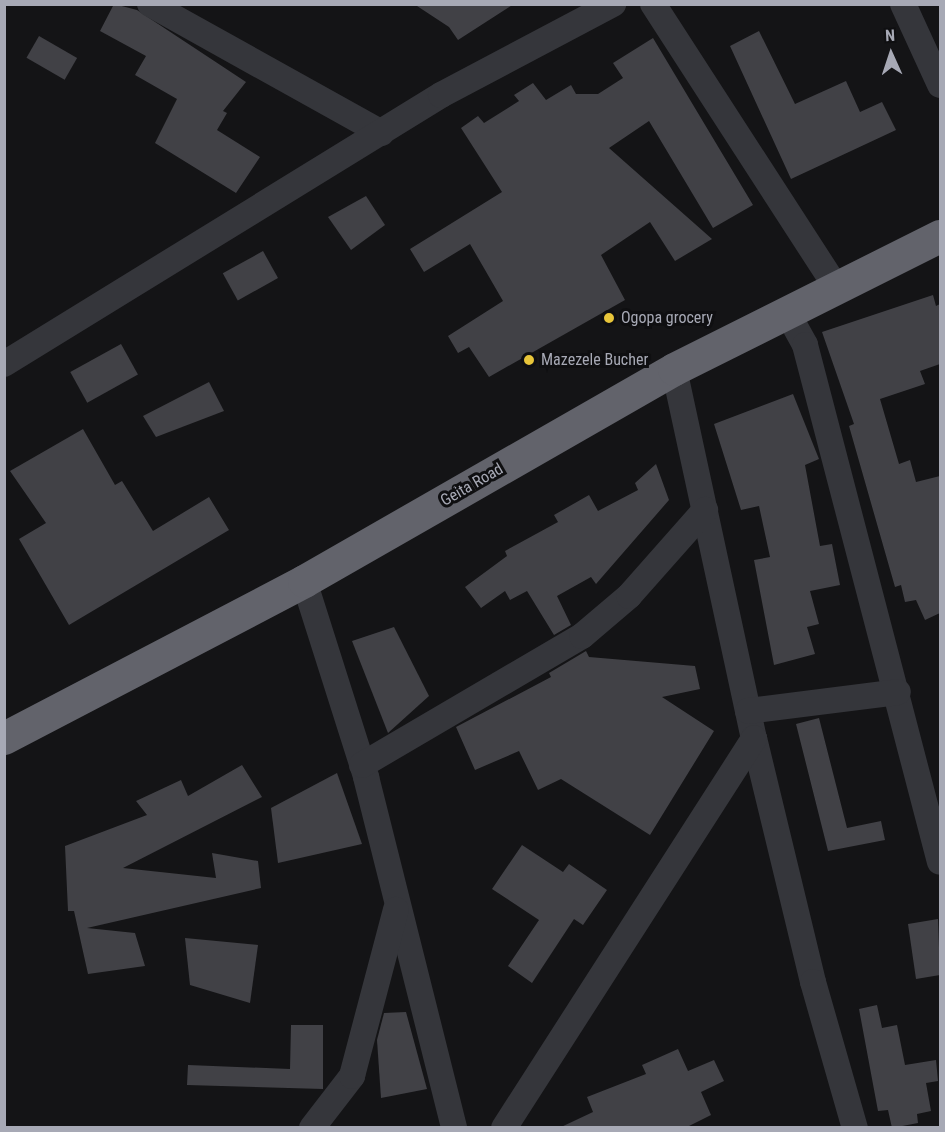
<!DOCTYPE html>
<html>
<head>
<meta charset="utf-8">
<style>
  body { margin:0 }
  #map { position:relative; width:945px; height:1132px; overflow:hidden; background:#141416; font-family:"Roboto Condensed",sans-serif }
  div>[style] { position:absolute }
  [style*='--x'] { left:calc(var(--x)*1px); top:calc(var(--y)*1px); width:calc(var(--w)*1px); rotate:calc(var(--a)*1deg) }
  .building>* { inset:0; background:#414146; transform-origin:0 0 }
  .minor>* { height:26px; margin:-13px; padding:0 13px; transform-origin:13px; border-radius:13px; background:#35363b }
  .highway>* { height:33px; margin:-16.5px; padding:0 16.5px; transform-origin:16.5px; border-radius:16.5px; background:#62636b }
  .dots>* { width:16px; height:16px; translate:-50% -50%; box-sizing:border-box; border:3px solid #0f0f11; border-radius:50% }
  span { translate:-50% -50%; white-space:nowrap; text-align:center; line-height:1.15; -webkit-text-stroke:6px #0f0f11; paint-order:stroke }
  .poi-label { font-size:16px; color:#a7a9b5 }
  .left { translate:0 -50%; text-align:left }
  .street-label { font-size:16px; color:#a7a9b5 }
  .frame { position:absolute; inset:0; border:6px solid #a7a9b5; pointer-events:none }
  .north { position:absolute; left:861px; top:24px; width:60px; height:60px; -webkit-text-stroke:4px #0f0f11; paint-order:stroke; rotate:357deg; font-size:16px; font-weight:700; line-height:24px; text-align:center; color:#a7a9b5 }
  .north::after { content:''; display:block; margin:auto; width:21px; height:27px; background:#a7a9b5; clip-path:polygon(50% 0,100% 100%,50% 72%,0 100%) }
</style>
</head>
<body>
<div id="map">
  <div class="building">
    <div style="clip-path:polygon(114px 4px,137px 10px,246px 82px,223px 111px,227px 113px,217px 130px,260px 157px,236px 193px,155px 143px,177px 99px,135px 75px,146px 56px,100px 31px)"></div>
    <div style="clip-path:polygon(414px 4px,514px 4px,458px 40px,449px 27px)"></div>
    <div style="clip-path:polygon(759px 31px,795px 104px,846px 81px,860px 112px,882px 102px,896px 130px,791px 179px,730px 46px)"></div>
    <div style="left:39px;top:36px;width:44px;height:25px;rotate:30deg"></div>
    <div style="clip-path:polygon(653px 38px,753px 205px,713px 228px,649px 121px,609px 148px,712px 239px,675px 261px,650px 222px,601px 255px,625px 300px,489px 377px,469px 347px,458px 353px,448px 336px,503px 301px,470px 244px,424px 272px,410px 249px,502px 192px,461px 128px,478px 116px,484px 123px,519px 101px,514px 95px,533px 83px,546px 100px,571px 85px,576px 94px,598px 94px,623px 78px,613px 63px)"></div>
    <div style="clip-path:polygon(366px 196px,385px 225px,351px 250px,328px 217px)"></div>
    <div style="left:263px;top:251px;width:31px;height:46px;rotate:61deg"></div>
    <div style="clip-path:polygon(933px 295px,936px 306px,940px 304px,940px 364px,920px 371px,925px 384px,880px 399px,899px 464px,910px 460px,916px 482px,940px 476px,940px 613px,925px 620px,916px 600px,905px 602px,901px 585px,895px 587px,849px 426px,854px 424px,822px 332px)"></div>
    <div style="left:121px;top:344px;width:35px;height:58px;rotate:61deg"></div>
    <div style="clip-path:polygon(209px 382px,224px 411px,156px 437px,143px 416px)"></div>
    <div style="clip-path:polygon(793px 394px,819px 459px,805px 465px,820px 546px,832px 544px,840px 585px,810px 591px,819px 624px,807px 627px,815px 654px,774px 665px,754px 560px,770px 557px,759px 506px,741px 510px,714px 424px)"></div>
    <div style="clip-path:polygon(83px 429px,115px 485px,122px 481px,153px 531px,209px 497px,229px 530px,69px 625px,19px 539px,46px 523px,10px 471px)"></div>
    <div style="clip-path:polygon(656px 464px,669px 500px,596px 584px,591px 577px,557px 596px,571px 625px,554px 635px,527px 591px,510px 600px,505px 591px,481px 608px,465px 587px,507px 556px,505px 551px,558px 522px,554px 515px,589px 495px,598px 511px,638px 490px,635px 483px)"></div>
    <div style="clip-path:polygon(394px 627px,429px 696px,388px 733px,352px 641px)"></div>
    <div style="clip-path:polygon(586px 651px,589px 657px,695px 666px,700px 689px,662px 697px,714px 731px,650px 835px,561px 779px,538px 790px,519px 751px,475px 770px,456px 727px,551px 677px,549px 673px)"></div>
    <div style="clip-path:polygon(819px 718px,847px 828px,881px 821px,885px 840px,828px 851px,796px 724px)"></div>
    <div style="clip-path:polygon(242px 765px,262px 797px,123px 868px,216px 878px,212px 853px,258px 861px,261px 888px,87px 928px,135px 933px,145px 966px,88px 974px,74px 911px,68px 911px,65px 846px,147px 815px,136px 801px,181px 780px,188px 796px)"></div>
    <div style="clip-path:polygon(337px 773px,362px 844px,278px 863px,271px 808px)"></div>
    <div style="clip-path:polygon(522px 845px,563px 872px,569px 864px,607px 890px,583px 925px,574px 919px,532px 983px,508px 966px,539px 920px,492px 889px)"></div>
    <div style="clip-path:polygon(938px 919px,940px 975px,916px 979px,908px 924px)"></div>
    <div style="clip-path:polygon(185px 938px,258px 945px,250px 1003px,190px 985px)"></div>
    <div style="clip-path:polygon(877px 1005px,882px 1028px,897px 1025px,905px 1065px,936px 1060px,938px 1081px,926px 1083px,931px 1111px,917px 1114px,918px 1123px,892px 1128px,888px 1110px,878px 1111px,859px 1009px)"></div>
    <div style="clip-path:polygon(406px 1012px,427px 1089px,381px 1098px,377px 1040px,384px 1013px)"></div>
    <div style="clip-path:polygon(291px 1025px,323px 1025px,323px 1089px,187px 1085px,188px 1065px,290px 1069px)"></div>
    <div style="clip-path:polygon(678px 1049px,688px 1071px,714px 1060px,724px 1081px,701px 1092px,711px 1115px,685px 1128px,559px 1128px,593px 1112px,587px 1097px,646px 1074px,642px 1065px)"></div>
  </div>
  <div class="minor">
    <div style="--x:150;--y:4;--w:265;--a:29.1"></div>
    <div style="--x:653;--y:4;--w:341;--a:57.1"></div>
    <div style="--x:903;--y:4;--w:89;--a:65.4"></div>
    <div style="--x:788;--y:314;--w:35;--a:61"></div>
    <div style="--x:805;--y:345;--w:534;--a:75.37"></div>
    <div style="--x:4;--y:364;--w:513;--a:-31.61"></div>
    <div style="--x:441;--y:95;--w:195;--a:-27.9"></div>
    <div style="--x:674;--y:369;--w:378;--a:77.8"></div>
    <div style="--x:754;--y:738;--w:251;--a:76.4"></div>
    <div style="--x:813;--y:982;--w:152;--a:74"></div>
    <div style="--x:304;--y:581;--w:206;--a:72.4"></div>
    <div style="--x:366;--y:777;--w:362;--a:75.9"></div>
    <div style="--x:748;--y:711;--w:151;--a:-7.2"></div>
    <div style="--x:362;--y:765;--w:255;--a:-30.4"></div>
    <div style="--x:582;--y:636;--w:62;--a:-40.4"></div>
    <div style="--x:629;--y:596;--w:115;--a:-48.5"></div>
    <div style="--x:312;--y:1128;--w:66;--a:-52.4"></div>
    <div style="--x:352;--y:1076;--w:172;--a:-75.2"></div>
    <div style="--x:504;--y:1128;--w:463;--a:-57.3"></div>
  </div>
  <div class="highway">
    <div style="--x:4;--y:738;--w:339;--a:-27.6"></div>
    <div style="--x:304;--y:581;--w:426;--a:-29.8"></div>
    <div style="--x:674;--y:369;--w:297;--a:-26.6"></div>
  </div>
  <div class="dots">
    <div style="left:609px;top:318px;background:#e8c53a"></div>
    <div style="left:529px;top:360px;background:#e8c53a"></div>
  </div>
  <div class="poi-label">
    <span class="left" style="left:621px;top:318px">Ogopa grocery</span>
    <span class="left" style="left:541px;top:360px">Mazezele Bucher</span>
  </div>
  <div class="street-label">
    <span style="left:472px;top:485px;rotate:-30deg">Geita Road</span>
  </div>
  <div class="frame"></div>
  <div class="north">N</div>
</div>
</body>
</html>
